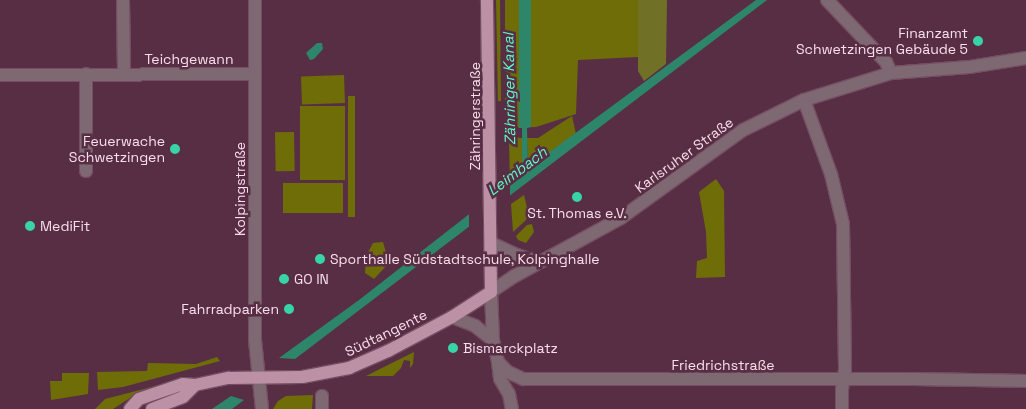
<!DOCTYPE html>
<html>
<head>
<meta charset="utf-8">
<style>
  body { margin:0 }
  #map { position:relative; width:1026px; height:409px; overflow:hidden; background:#582e44; font-family:"Space Grotesk",sans-serif }
  div>[style] { position:absolute }
  [style*='--x'] { left:calc(var(--x)*1px); top:calc(var(--y)*1px); width:calc(var(--w)*1px); rotate:calc(var(--a)*1deg) }
  .green>* { inset:0; background:#6f6d07; transform-origin:0 0 }
  .forest>* { inset:0; background:#717027 }
  .water>* { inset:0; background:#2e866a }
  .pier>* { inset:0; background:#582e44 }
  .roads { filter:drop-shadow(1px 0 #754e62) drop-shadow(-1px 0 #754e62) drop-shadow(0 1px #754e62) drop-shadow(0 -1px #754e62) }
  .minor>* { height:12px; margin:-6px; padding:0 6px; transform-origin:6px; border-radius:6px; background:#7e6872 }
  .major>* { height:12px; margin:-6px; padding:0 6px; transform-origin:6px; border-radius:6px; background:#bc91a6 }
  .dots>* { width:14px; height:14px; translate:-50% -50%; box-sizing:border-box; border:2px solid #582e44; border-radius:50% }
  span { translate:-50% -50%; white-space:nowrap; text-align:center; line-height:1.15; -webkit-text-stroke:5px #582e44; paint-order:stroke }
  .poi-label { font-size:14px; color:#f9deeb }
  .right { translate:-100% -50%; text-align:right }
  .left { translate:0 -50%; text-align:left }
  .street-label { font-size:14px; color:#f9deeb }
  .water-label { font-size:15px; color:#5dfac8; font-style:italic }
</style>
</head>
<body>
<div id="map">
  <div class="green">
    <div style="clip-path:polygon(496px 0,500px 0,501px 101px,498px 101px)"></div>
    <div style="clip-path:polygon(505px 0,638px 0,638px 57px,578px 60px,576px 114px,536px 127px,509px 128px,505px 114px)"></div>
    <div style="left:344px;top:75px;width:28px;height:43px;rotate:88deg"></div>
    <div style="left:348px;top:96px;width:7px;height:121px"></div>
    <div style="left:300px;top:106px;width:45px;height:74px"></div>
    <div style="clip-path:polygon(572px 116px,576px 134px,528px 169px,527px 138px,538px 138px)"></div>
    <div style="left:294px;top:132px;width:39px;height:19px;rotate:89deg"></div>
    <div style="clip-path:polygon(512px 137px,522px 138px,522px 173px,510px 183px,509px 140px)"></div>
    <div style="clip-path:polygon(716px 179px,724px 191px,725px 277px,696px 278px,697px 261px,707px 258px,706px 232px,699px 192px)"></div>
    <div style="left:283px;top:183px;width:60px;height:30px"></div>
    <div style="clip-path:polygon(524px 195px,528px 212px,526px 220px,513px 232px,511px 204px)"></div>
    <div style="clip-path:polygon(532px 224px,534px 232px,526px 243px,518px 240px,516px 236px,527px 225px)"></div>
    <div style="clip-path:polygon(383px 242px,389px 263px,374px 279px,365px 273px,366px 256px,373px 243px)"></div>
    <div style="clip-path:polygon(414px 352px,413px 364px,410px 368px,410px 361px,404px 360px,401px 368px,393px 376px,366px 376px)"></div>
    <div style="clip-path:polygon(217px 357px,220px 361px,123px 387px,98px 390px,97px 372px,147px 371px,148px 363px,196px 364px)"></div>
    <div style="clip-path:polygon(62px 373px,89px 373px,88px 394px,51px 400px,50px 381px,62px 381px)"></div>
    <div style="clip-path:polygon(175px 381px,133px 396px,113px 409px,95px 409px,105px 399px)"></div>
    <div style="clip-path:polygon(313px 395px,312px 409px,273px 409px,278px 401px,286px 396px)"></div>
  </div>
  <div class="forest">
    <div style="clip-path:polygon(638px 0,667px 0,666px 64px,644px 81px,638px 71px)"></div>
  </div>
  <div class="water">
    <div style="clip-path:polygon(519px 0,531px 0,531px 127px,527px 128px,528px 168px,756px 0,767px 0,295px 359px,279px 358px,359px 300px,522px 173px,522px 128px,519px 128px)"></div>
    <div style="clip-path:polygon(317px 43px,322px 43px,323px 49px,314px 59px,310px 60px,306px 53px)"></div>
    <div style="clip-path:polygon(231px 396px,244px 400px,232px 409px,212px 409px)"></div>
  </div>
  <div class="pier">
    <div style="clip-path:polygon(510px 183px,510px 197px,469px 229px,469px 212px)"></div>
  </div>
  <div class="roads">
    <div class="minor">
      <div style="--x:123;--y:0;--w:75;--a:89.2"></div>
      <div style="--x:255;--y:0;--w:340;--a:90"></div>
      <div style="--x:255;--y:340;--w:69;--a:84.2"></div>
      <div style="--x:827;--y:0;--w:86;--a:46.4"></div>
      <div style="--x:886;--y:62;--w:12;--a:66"></div>
      <div style="--x:1026;--y:58;--w:58;--a:171"></div>
      <div style="--x:969;--y:67;--w:78;--a:175.6"></div>
      <div style="--x:891;--y:73;--w:91;--a:162.8"></div>
      <div style="--x:804;--y:100;--w:68;--a:153.8"></div>
      <div style="--x:743;--y:130;--w:150;--a:144.2"></div>
      <div style="--x:621;--y:218;--w:123;--a:151.4"></div>
      <div style="--x:513;--y:277;--w:27;--a:146"></div>
      <div style="--x:491;--y:292;--w:48;--a:87.6"></div>
      <div style="--x:493;--y:340;--w:23;--a:77"></div>
      <div style="--x:498;--y:362;--w:14;--a:45"></div>
      <div style="--x:508;--y:372;--w:17;--a:25"></div>
      <div style="--x:523;--y:379;--w:391;--a:0"></div>
      <div style="--x:914;--y:379;--w:112;--a:1"></div>
      <div style="--x:86;--y:74;--w:97;--a:90"></div>
      <div style="--x:0;--y:75;--w:255;--a:-0.2"></div>
      <div style="--x:804;--y:100;--w:79;--a:70"></div>
      <div style="--x:831;--y:174;--w:51;--a:76.5"></div>
      <div style="--x:843;--y:224;--w:146;--a:89.2"></div>
      <div style="--x:845;--y:370;--w:20;--a:99"></div>
      <div style="--x:842;--y:390;--w:19;--a:90"></div>
      <div style="--x:491;--y:243;--w:29;--a:25"></div>
      <div style="--x:517;--y:255;--w:23;--a:18"></div>
      <div style="--x:452;--y:317;--w:25;--a:21"></div>
      <div style="--x:475;--y:326;--w:23;--a:38"></div>
      <div style="--x:498;--y:362;--w:17;--a:83"></div>
      <div style="--x:500;--y:379;--w:17;--a:59"></div>
      <div style="--x:509;--y:394;--w:15;--a:79"></div>
      <div style="--x:322;--y:409;--w:13;--a:-90"></div>
    </div>
    <div class="major">
      <div style="--x:130;--y:409;--w:13;--a:-48"></div>
      <div style="--x:139;--y:399;--w:46;--a:-18.8"></div>
      <div style="--x:183;--y:384;--w:12;--a:5"></div>
      <div style="--x:195;--y:385;--w:35;--a:-12"></div>
      <div style="--x:229;--y:378;--w:73;--a:-0.8"></div>
      <div style="--x:302;--y:377;--w:48;--a:-10.8"></div>
      <div style="--x:349;--y:368;--w:43;--a:-23.6"></div>
      <div style="--x:388;--y:351;--w:72;--a:-28"></div>
      <div style="--x:452;--y:317;--w:46;--a:-32.7"></div>
      <div style="--x:491;--y:292;--w:292;--a:-90.8"></div>
      <div style="--x:152;--y:409;--w:33;--a:-21"></div>
      <div style="--x:183;--y:397;--w:17;--a:-45"></div>
    </div>
  </div>
  <div class="dots">
    <div style="left:978px;top:41px;background:#38d4a6"></div>
    <div style="left:175px;top:149px;background:#38d4a6"></div>
    <div style="left:577px;top:197px;background:#38d4a6"></div>
    <div style="left:30px;top:226px;background:#38d4a6"></div>
    <div style="left:320px;top:259px;background:#38d4a6"></div>
    <div style="left:284px;top:279px;background:#38d4a6"></div>
    <div style="left:289px;top:309px;background:#38d4a6"></div>
    <div style="left:453px;top:348px;background:#38d4a6"></div>
  </div>
  <div class="poi-label">
    <span class="right" style="left:968px;top:41px">Finanzamt<br>Schwetzingen Gebäude 5</span>
    <span class="right" style="left:165px;top:149px">Feuerwache<br>Schwetzingen</span>
    <span style="left:577px;top:213px">St. Thomas e.V.</span>
    <span class="left" style="left:40px;top:226px">MediFit</span>
    <span class="left" style="left:330px;top:259px">Sporthalle Südstadtschule, Kolpinghalle</span>
    <span class="left" style="left:294px;top:279px">GO IN</span>
    <span class="right" style="left:279px;top:309px">Fahrradparken</span>
    <span class="left" style="left:463px;top:348px">Bismarckplatz</span>
  </div>
  <div class="street-label">
    <span style="left:189px;top:59px">Teichgewann</span>
    <span style="left:475px;top:116px;rotate:-90deg">Zähringerstraße</span>
    <span style="left:684px;top:155px;rotate:-36deg">Karlsruher Straße</span>
    <span style="left:240px;top:189px;rotate:-90deg">Kolpingstraße</span>
    <span style="left:386px;top:333px;rotate:-26deg">Südtangente</span>
    <span style="left:723px;top:365px">Friedrichstraße</span>
  </div>
  <div class="water-label">
    <span style="left:509px;top:89px;rotate:-91deg">Zähringer Kanal</span>
    <span style="left:517px;top:171px;rotate:-37deg">Leimbach</span>
  </div>
</div>
</body>
</html>
